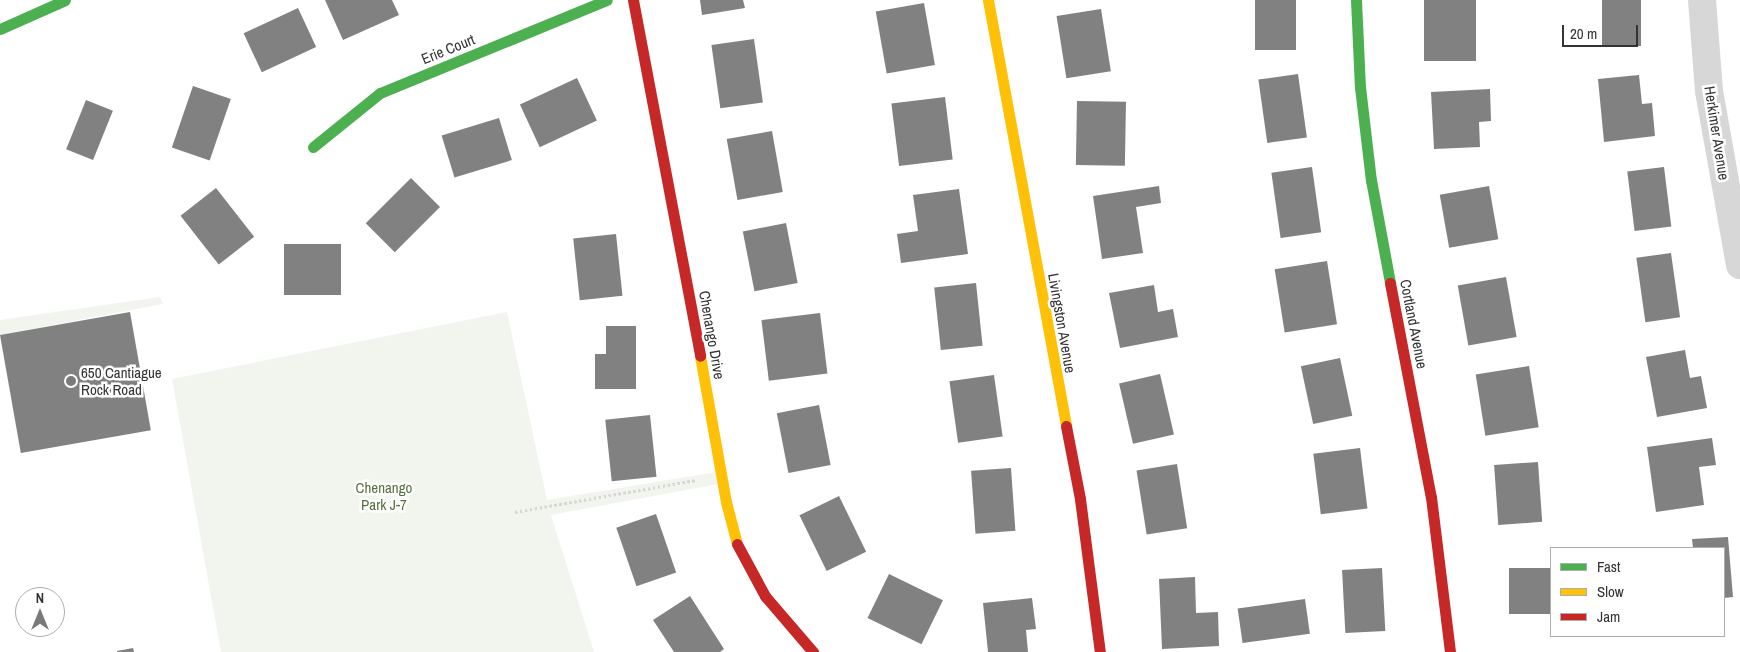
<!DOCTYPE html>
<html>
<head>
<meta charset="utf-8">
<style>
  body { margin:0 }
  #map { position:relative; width:1740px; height:652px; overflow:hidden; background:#fff; font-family:"Archivo Narrow",sans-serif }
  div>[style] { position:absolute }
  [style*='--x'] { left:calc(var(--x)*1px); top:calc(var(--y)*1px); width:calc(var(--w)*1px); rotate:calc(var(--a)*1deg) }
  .green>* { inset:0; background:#f1f5ed }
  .building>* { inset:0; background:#818181; transform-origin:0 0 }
  .path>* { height:3px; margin-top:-1.5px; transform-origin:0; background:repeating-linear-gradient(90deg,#d6d6d6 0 2.5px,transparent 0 5px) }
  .street>* { height:28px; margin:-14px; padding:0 14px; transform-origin:14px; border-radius:14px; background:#d7d7d7 }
  .fast>* { height:11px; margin:-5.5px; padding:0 5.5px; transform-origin:5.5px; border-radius:5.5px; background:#4caf50 }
  .slow>* { height:11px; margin:-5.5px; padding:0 5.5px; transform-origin:5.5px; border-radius:5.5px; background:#ffc107 }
  .jam>* { height:11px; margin:-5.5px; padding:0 5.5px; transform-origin:5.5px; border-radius:5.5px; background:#c62828 }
  .dots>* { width:14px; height:14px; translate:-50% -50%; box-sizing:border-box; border:2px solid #fff; border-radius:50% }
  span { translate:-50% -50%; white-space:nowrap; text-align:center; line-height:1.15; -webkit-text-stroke:5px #fff; paint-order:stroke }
  .street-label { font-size:15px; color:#333 }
  .poi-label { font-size:15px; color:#333 }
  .left { translate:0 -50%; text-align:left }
  .park-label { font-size:15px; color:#56703f }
  .legend { position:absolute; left:1550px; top:547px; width:175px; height:90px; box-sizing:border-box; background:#fff; border:1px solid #adadad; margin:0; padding:6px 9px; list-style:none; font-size:15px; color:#333 }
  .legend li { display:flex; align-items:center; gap:10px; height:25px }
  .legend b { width:25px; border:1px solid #adadad }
  .north { position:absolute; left:15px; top:587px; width:50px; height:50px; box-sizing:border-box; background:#fff; border:1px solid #adadad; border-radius:50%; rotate:0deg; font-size:14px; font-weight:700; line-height:20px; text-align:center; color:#333 }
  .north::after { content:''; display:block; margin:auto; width:18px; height:22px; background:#7a7a7a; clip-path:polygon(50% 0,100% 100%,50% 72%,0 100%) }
  .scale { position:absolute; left:1562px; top:25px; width:76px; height:22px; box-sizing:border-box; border:2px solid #333; border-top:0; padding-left:6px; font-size:15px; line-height:18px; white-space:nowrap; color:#333; -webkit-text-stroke:4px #fff; paint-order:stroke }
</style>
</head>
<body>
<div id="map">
  <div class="green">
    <div style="clip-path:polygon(160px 297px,163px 304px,0 335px,0 320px)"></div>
    <div style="clip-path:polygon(507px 312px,547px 500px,716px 472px,718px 484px,551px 515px,594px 652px,221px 652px,172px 379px)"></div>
  </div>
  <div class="building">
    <div style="clip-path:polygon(325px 0,392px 0,399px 15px,343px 40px)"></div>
    <div style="clip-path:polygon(700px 0,743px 0,745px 8px,702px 15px)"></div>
    <div style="left:1255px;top:0;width:41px;height:50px"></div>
    <div style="left:1424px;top:0;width:52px;height:61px"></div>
    <div style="left:1602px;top:0;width:39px;height:46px"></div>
    <div style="left:924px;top:3px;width:63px;height:49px;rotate:80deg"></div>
    <div style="left:298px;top:8px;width:43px;height:60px;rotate:65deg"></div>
    <div style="left:1101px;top:9px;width:63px;height:45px;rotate:81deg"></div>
    <div style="left:754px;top:39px;width:64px;height:43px;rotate:82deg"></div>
    <div style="left:1298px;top:74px;width:64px;height:40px;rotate:82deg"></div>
    <div style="clip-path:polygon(1639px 75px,1642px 104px,1652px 103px,1655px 136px,1604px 142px,1598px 79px)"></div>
    <div style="left:577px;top:78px;width:47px;height:63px;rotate:65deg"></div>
    <div style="left:193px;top:86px;width:40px;height:65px;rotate:19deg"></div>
    <div style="clip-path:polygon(1490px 89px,1491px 121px,1479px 122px,1480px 147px,1434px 149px,1431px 92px)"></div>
    <div style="left:945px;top:97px;width:63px;height:54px;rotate:83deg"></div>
    <div style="left:86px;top:100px;width:29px;height:53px;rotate:22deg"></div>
    <div style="left:1077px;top:101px;width:49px;height:64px;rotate:1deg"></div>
    <div style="left:499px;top:118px;width:44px;height:60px;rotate:73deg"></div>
    <div style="left:772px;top:131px;width:62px;height:46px;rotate:80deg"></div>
    <div style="left:1312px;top:167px;width:66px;height:41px;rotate:82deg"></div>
    <div style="left:1664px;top:167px;width:60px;height:37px;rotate:83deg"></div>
    <div style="left:411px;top:178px;width:41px;height:64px;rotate:45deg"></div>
    <div style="clip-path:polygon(1159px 186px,1161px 203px,1136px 207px,1143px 253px,1102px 259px,1093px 196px)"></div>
    <div style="left:1489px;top:186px;width:54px;height:50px;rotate:80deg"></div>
    <div style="left:216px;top:188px;width:62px;height:45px;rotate:52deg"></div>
    <div style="clip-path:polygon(959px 189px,968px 254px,901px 263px,897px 234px,918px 231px,913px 195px)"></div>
    <div style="left:786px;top:223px;width:61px;height:44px;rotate:79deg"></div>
    <div style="left:616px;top:234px;width:62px;height:43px;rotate:84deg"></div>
    <div style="left:284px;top:244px;width:57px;height:51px"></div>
    <div style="left:1671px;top:253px;width:65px;height:35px;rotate:82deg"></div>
    <div style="left:1327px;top:261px;width:64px;height:53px;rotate:81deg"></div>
    <div style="left:1506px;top:277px;width:61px;height:49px;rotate:80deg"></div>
    <div style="left:976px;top:283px;width:63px;height:42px;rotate:84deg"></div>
    <div style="clip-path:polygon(1154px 285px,1158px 312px,1173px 309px,1178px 337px,1120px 348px,1109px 293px)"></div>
    <div style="left:130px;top:312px;width:120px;height:132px;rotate:80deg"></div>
    <div style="left:820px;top:313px;width:61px;height:59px;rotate:83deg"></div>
    <div style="clip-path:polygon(606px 326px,636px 326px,636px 389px,595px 389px,595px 354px,606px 354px)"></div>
    <div style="clip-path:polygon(1685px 350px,1690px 378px,1701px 376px,1707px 408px,1657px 417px,1646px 357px)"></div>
    <div style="left:1340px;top:358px;width:59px;height:40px;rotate:78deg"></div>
    <div style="left:1529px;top:366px;width:62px;height:54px;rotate:81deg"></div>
    <div style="left:1160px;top:374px;width:62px;height:42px;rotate:77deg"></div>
    <div style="left:994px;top:375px;width:62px;height:45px;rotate:82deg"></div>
    <div style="left:819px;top:405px;width:61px;height:43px;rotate:79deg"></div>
    <div style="left:650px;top:415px;width:62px;height:45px;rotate:84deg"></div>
    <div style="clip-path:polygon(1712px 438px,1716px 465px,1699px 467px,1704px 505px,1656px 512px,1647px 447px)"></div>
    <div style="left:1360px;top:448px;width:61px;height:47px;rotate:83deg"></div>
    <div style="left:1538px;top:462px;width:60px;height:44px;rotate:86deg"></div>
    <div style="left:1177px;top:464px;width:65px;height:41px;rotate:81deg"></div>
    <div style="left:1011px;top:468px;width:63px;height:40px;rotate:86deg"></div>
    <div style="left:839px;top:496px;width:62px;height:44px;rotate:64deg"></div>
    <div style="left:656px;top:514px;width:62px;height:42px;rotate:71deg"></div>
    <div style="clip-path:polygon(1728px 537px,1733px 597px,1724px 598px,1724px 548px,1693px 548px,1692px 539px)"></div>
    <div style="left:1382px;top:568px;width:63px;height:40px;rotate:87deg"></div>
    <div style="left:1551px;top:568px;width:46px;height:42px;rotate:90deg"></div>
    <div style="left:889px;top:574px;width:60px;height:49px;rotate:26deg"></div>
    <div style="clip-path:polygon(1195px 577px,1196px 613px,1218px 612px,1219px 646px,1162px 649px,1159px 579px)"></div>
    <div style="clip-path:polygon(690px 596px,724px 649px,720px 652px,674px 652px,653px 620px)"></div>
    <div style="clip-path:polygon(1032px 598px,1036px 629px,1026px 630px,1028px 652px,988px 652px,983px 603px)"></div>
    <div style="left:1305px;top:599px;width:35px;height:68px;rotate:82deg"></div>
    <div style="clip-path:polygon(133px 648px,134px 652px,117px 652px,117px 651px)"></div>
  </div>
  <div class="path">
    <div style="--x:515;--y:512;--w:184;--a:-10"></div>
  </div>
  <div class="street">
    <div style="--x:1702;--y:0;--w:91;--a:85.6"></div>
    <div style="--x:1709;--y:91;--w:177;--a:79.9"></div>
  </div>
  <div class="fast">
    <div style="--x:1356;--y:0;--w:87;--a:87.4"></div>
    <div style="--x:1360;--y:87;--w:94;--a:83.3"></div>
    <div style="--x:1371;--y:180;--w:105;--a:79.5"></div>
    <div style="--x:0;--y:29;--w:71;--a:-24"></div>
    <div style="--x:313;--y:147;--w:86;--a:-38.9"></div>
    <div style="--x:380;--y:93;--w:245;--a:-22.3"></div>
  </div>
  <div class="slow">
    <div style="--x:988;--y:0;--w:433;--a:79.6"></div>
    <div style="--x:700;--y:356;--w:148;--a:79.9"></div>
    <div style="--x:726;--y:502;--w:43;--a:75.3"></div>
  </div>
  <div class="jam">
    <div style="--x:633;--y:0;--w:362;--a:79.3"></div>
    <div style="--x:1390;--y:283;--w:218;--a:79.2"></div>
    <div style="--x:1431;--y:497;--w:156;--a:83"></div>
    <div style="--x:1066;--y:426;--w:74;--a:79.1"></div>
    <div style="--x:1080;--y:499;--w:154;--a:82.6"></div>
    <div style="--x:737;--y:544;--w:59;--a:61.7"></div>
    <div style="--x:765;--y:596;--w:74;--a:49.4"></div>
  </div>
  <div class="dots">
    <div style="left:71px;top:381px;background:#7a7a7a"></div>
  </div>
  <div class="street-label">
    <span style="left:448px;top:49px;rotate:-22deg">Erie Court</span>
    <span style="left:1717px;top:133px;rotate:81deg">Herkimer Avenue</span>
    <span style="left:1062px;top:323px;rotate:80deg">Livingston Avenue</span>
    <span style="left:1414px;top:324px;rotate:79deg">Cortland Avenue</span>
    <span style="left:712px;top:335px;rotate:80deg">Chenango Drive</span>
  </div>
  <div class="poi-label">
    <span class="left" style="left:81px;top:381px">650 Cantiague<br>Rock Road</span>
  </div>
  <div class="park-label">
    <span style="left:384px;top:496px">Chenango<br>Park J-7</span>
  </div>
  <ul class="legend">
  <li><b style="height:6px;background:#4caf50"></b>Fast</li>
  <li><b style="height:6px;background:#ffc107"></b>Slow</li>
  <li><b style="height:6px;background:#c62828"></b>Jam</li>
  </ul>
  <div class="north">N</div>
  <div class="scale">20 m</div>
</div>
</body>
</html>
